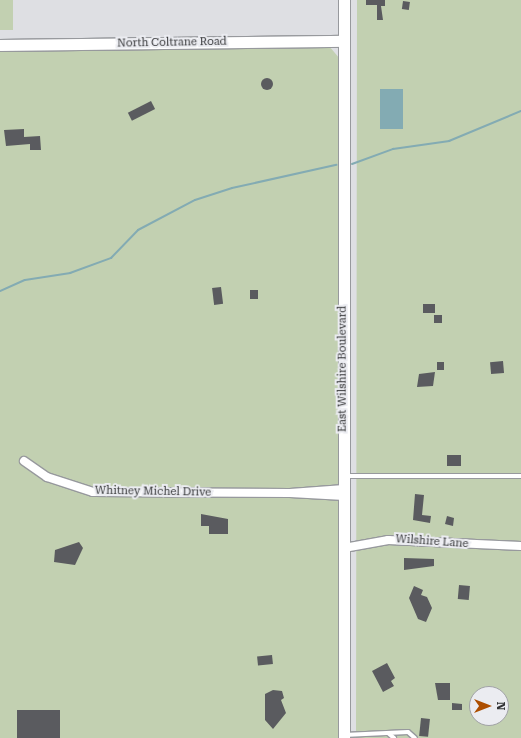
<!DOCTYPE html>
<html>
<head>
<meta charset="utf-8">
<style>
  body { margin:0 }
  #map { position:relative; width:521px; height:738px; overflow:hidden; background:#dedfe3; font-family:"Roboto Serif",serif }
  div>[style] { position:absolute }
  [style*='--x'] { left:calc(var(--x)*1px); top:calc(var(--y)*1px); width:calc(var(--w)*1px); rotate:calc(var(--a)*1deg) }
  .green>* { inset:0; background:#c2d0b1; transform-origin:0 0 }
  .water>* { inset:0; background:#83abb3; transform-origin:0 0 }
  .stream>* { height:2px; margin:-1px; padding:0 1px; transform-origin:1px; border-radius:1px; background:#83abb3 }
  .building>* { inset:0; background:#5a5b5f; transform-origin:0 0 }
  .round { border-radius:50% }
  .roads { filter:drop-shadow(1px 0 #97999d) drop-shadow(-1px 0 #97999d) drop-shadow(0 1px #97999d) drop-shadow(0 -1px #97999d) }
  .lane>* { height:4px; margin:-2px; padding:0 2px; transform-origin:2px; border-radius:2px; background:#fff }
  .street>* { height:8px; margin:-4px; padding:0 4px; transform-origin:4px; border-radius:4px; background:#fff }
  .secondary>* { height:11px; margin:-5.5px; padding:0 5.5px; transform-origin:5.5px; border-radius:5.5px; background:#fff }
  span { translate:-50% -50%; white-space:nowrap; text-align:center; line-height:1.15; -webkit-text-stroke:4px #ebecf1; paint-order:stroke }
  .street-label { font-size:11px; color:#323335 }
  .north { position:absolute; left:469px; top:686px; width:40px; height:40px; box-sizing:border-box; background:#ebecf1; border:1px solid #a1a2a6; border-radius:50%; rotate:90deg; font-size:11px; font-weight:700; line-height:16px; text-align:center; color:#323335 }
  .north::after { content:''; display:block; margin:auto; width:14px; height:18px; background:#ad4e00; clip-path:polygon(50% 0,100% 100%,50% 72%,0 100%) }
</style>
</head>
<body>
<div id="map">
  <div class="green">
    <div style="left:0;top:0;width:13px;height:30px"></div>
    <div style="clip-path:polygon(evenodd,357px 0,521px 0,521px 738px,356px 738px,357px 0,477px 694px,501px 694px,501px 718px,477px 718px,477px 694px)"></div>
    <div style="clip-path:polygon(329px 46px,340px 59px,340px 738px,0 738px,0 49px)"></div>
  </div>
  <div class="water">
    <div style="left:403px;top:89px;width:40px;height:23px;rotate:90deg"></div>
  </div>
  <div class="stream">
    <div style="--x:352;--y:164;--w:44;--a:-20.1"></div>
    <div style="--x:393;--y:149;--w:57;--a:-8.1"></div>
    <div style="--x:449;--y:141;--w:78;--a:-22.6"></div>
    <div style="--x:0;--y:291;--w:27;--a:-24"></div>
    <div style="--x:25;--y:280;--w:46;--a:-8.8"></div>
    <div style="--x:70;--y:273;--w:44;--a:-20.1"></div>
    <div style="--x:111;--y:258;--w:39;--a:-46"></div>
    <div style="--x:138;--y:230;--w:64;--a:-27.8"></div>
    <div style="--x:195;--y:200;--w:39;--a:-18"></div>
    <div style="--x:232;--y:188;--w:107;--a:-12.5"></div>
  </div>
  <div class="building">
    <div style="clip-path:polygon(366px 0,385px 0,385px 6px,381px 6px,383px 20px,377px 20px,377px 5px,366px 5px)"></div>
    <div style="left:403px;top:1px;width:7px;height:8px;rotate:8deg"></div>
    <div class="round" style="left:261px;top:78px;width:12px;height:12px"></div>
    <div style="left:151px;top:101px;width:9px;height:26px;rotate:63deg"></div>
    <div style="clip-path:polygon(24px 129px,24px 137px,40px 136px,41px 150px,30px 150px,30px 144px,6px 146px,4px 130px)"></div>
    <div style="left:221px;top:287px;width:17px;height:9px;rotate:83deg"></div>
    <div style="left:258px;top:290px;width:9px;height:8px;rotate:90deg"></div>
    <div style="left:423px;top:304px;width:12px;height:9px"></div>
    <div style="left:434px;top:315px;width:8px;height:8px"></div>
    <div style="left:503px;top:361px;width:12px;height:13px;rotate:85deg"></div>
    <div style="left:437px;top:362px;width:7px;height:8px"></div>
    <div style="clip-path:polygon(435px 372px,433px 386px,417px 387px,419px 374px)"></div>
    <div style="left:447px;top:455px;width:14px;height:11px"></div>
    <div style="clip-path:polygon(415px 494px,424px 495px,422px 515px,431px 516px,430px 523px,413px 520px)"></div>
    <div style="clip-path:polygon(201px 514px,228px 519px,228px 534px,209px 534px,209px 526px,201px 526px)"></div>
    <div style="clip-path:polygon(447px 516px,454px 518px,453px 526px,445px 524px)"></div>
    <div style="clip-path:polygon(79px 542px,83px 548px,75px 565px,54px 562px,55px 550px)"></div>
    <div style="clip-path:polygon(404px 558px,434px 559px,434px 566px,404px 570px)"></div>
    <div style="left:459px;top:585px;width:11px;height:14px;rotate:5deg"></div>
    <div style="clip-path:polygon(414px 586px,423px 590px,421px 595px,427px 597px,432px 608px,426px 622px,418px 619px,409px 598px)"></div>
    <div style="left:272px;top:655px;width:9px;height:15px;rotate:84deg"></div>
    <div style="clip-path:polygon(387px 663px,395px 678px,391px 681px,394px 686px,383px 692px,372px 671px)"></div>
    <div style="clip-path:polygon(435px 683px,450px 683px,450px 700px,438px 700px)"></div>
    <div style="clip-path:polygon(273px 690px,282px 691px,284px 698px,281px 700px,286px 713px,273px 729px,265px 720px,265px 694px)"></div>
    <div style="clip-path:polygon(452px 703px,462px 704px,462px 710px,452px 710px)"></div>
    <div style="left:17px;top:710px;width:43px;height:28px"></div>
    <div style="left:421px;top:718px;width:9px;height:18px;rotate:6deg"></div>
  </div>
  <div class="roads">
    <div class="lane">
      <div style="--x:344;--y:476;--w:177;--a:0"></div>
      <div style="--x:388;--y:733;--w:8;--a:40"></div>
      <div style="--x:344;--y:735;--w:64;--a:-2.7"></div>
      <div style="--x:408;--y:732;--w:9;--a:41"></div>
    </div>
    <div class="street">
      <div style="--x:24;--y:461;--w:28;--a:35"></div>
      <div style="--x:47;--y:477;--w:48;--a:18.1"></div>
      <div style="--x:93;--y:492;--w:197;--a:0.3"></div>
      <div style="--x:344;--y:489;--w:54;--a:175.8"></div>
      <div style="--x:290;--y:493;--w:54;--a:3.2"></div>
      <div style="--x:344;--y:548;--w:45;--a:-10.3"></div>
      <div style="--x:388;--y:540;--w:133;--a:2.6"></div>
    </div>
    <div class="secondary">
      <div style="--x:344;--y:0;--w:738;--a:90"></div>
      <div style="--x:0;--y:45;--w:344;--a:-0.7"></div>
    </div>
  </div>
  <div class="street-label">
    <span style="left:172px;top:43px;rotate:-1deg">North Coltrane Road</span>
    <span style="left:343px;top:369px;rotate:-90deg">East Wilshire Boulevard</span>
    <span style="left:153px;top:492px;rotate:1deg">Whitney Michel Drive</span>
    <span style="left:432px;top:542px;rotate:4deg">Wilshire Lane</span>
  </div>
  <div class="north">N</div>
</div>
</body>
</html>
